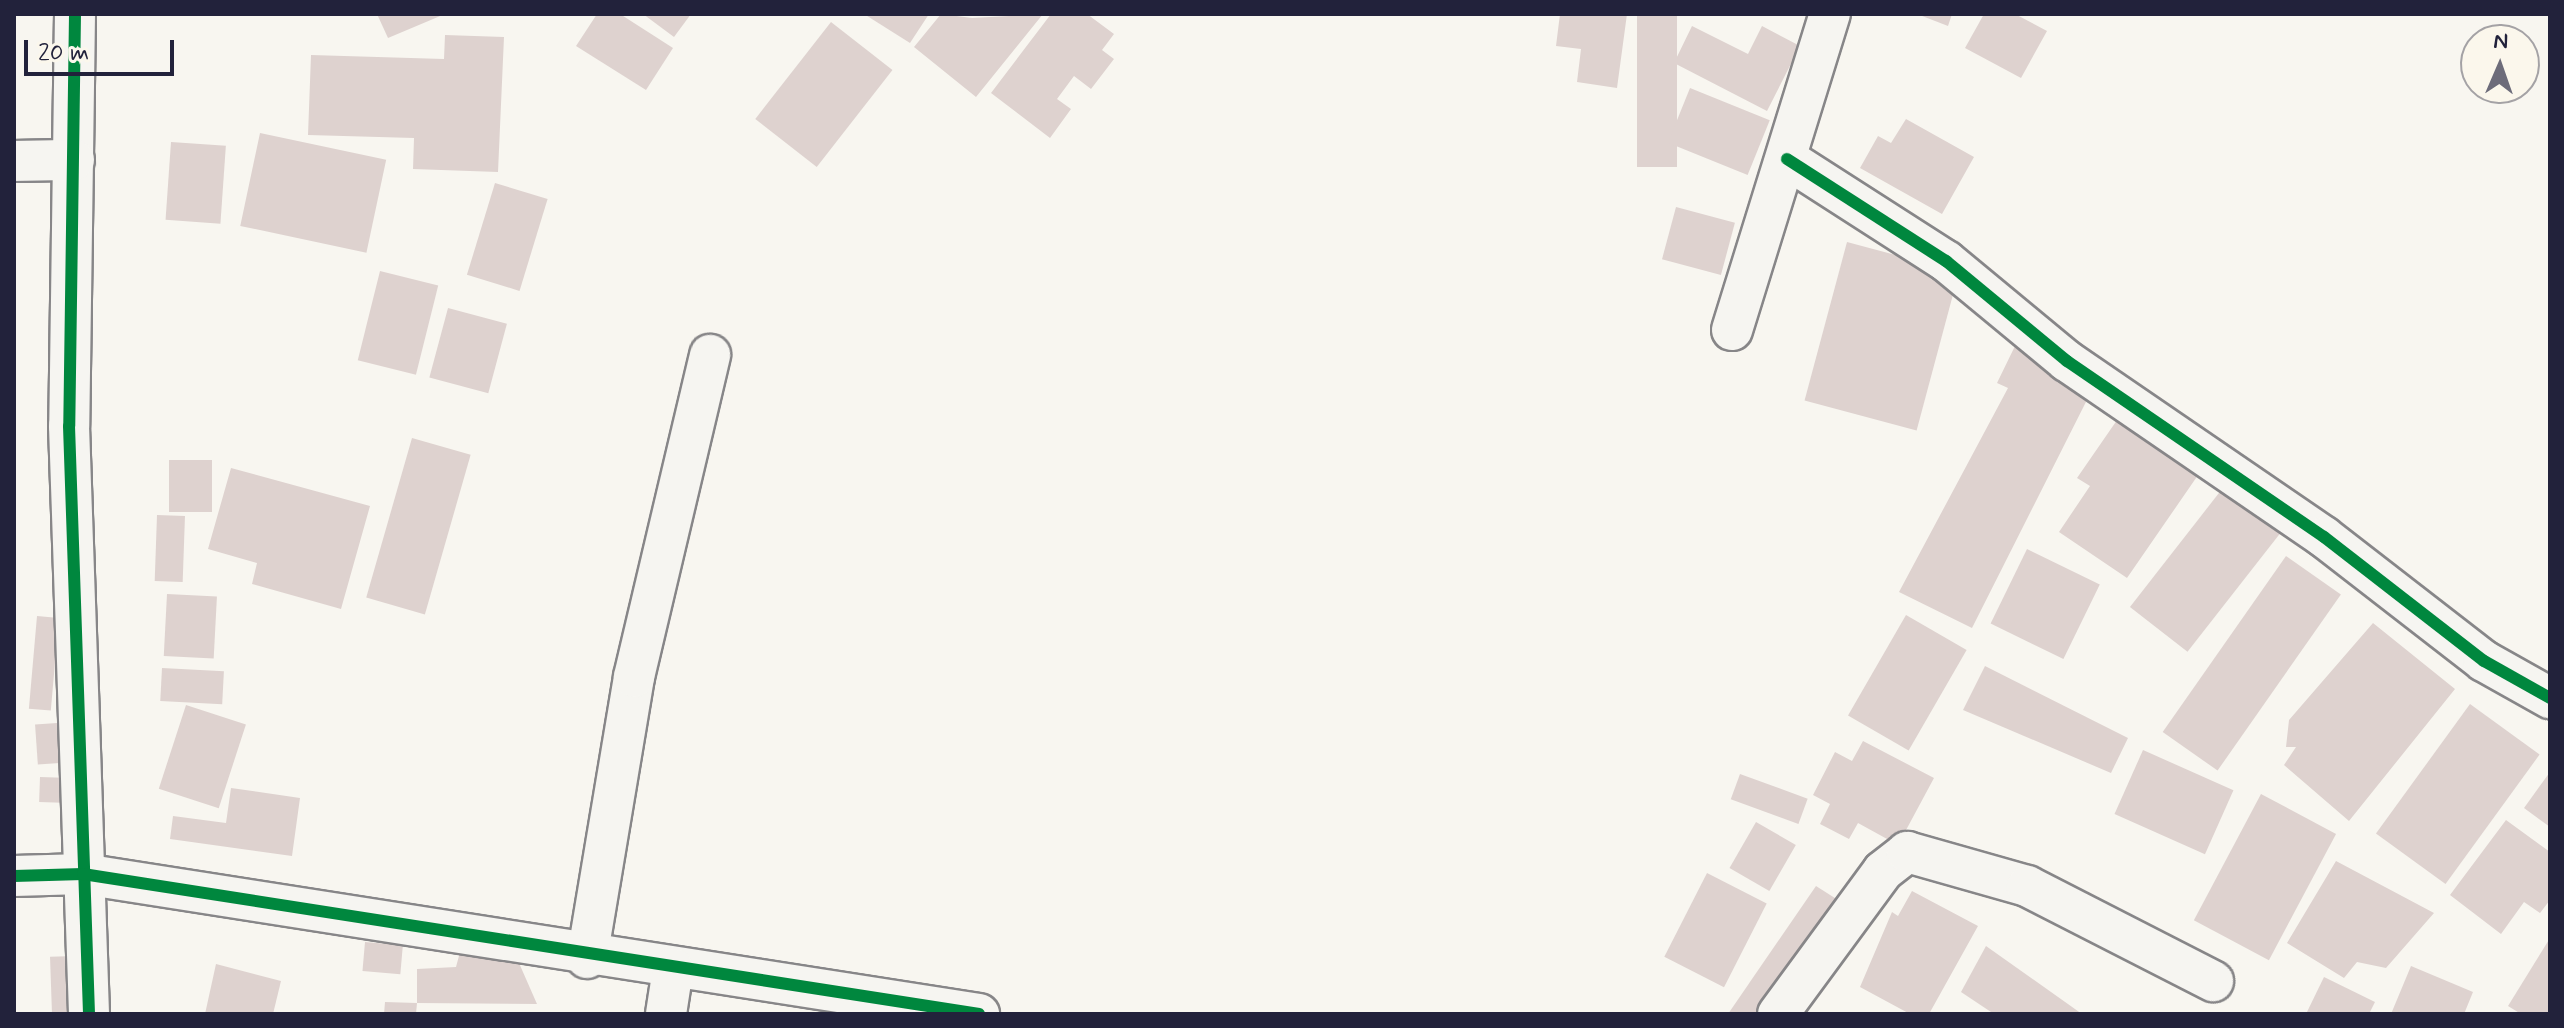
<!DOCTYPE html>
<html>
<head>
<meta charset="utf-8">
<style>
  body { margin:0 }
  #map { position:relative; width:2564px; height:1028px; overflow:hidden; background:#f8f6f0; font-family:Mynerve,sans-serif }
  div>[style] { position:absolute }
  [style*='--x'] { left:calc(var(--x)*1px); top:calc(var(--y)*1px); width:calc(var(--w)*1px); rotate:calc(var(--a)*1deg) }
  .building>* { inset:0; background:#ded2cf; transform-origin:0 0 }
  .roads { filter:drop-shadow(2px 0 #878688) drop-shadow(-2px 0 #878688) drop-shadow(0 2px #878688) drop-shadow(0 -2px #878688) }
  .minor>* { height:40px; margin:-20px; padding:0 20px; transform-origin:20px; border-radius:20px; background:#f6f5f1 }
  .cycleway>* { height:12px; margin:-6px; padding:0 6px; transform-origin:6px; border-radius:6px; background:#00873e }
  span { translate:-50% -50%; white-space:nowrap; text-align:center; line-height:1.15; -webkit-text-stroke:6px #fbf7ec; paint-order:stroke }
  .frame { position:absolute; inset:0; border:16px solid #22223b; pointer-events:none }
  .north { position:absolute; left:2460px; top:24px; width:80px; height:80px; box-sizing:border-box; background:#fbf7ec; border:2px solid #a4a2a5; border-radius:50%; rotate:2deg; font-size:22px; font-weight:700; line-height:32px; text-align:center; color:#22223b }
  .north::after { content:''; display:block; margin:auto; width:28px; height:36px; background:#6d6c7a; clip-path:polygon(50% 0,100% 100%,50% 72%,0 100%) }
  .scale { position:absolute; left:24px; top:40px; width:150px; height:36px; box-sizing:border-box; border:4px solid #22223b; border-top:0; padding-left:10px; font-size:24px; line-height:28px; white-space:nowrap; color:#22223b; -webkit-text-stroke:6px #fbf7ec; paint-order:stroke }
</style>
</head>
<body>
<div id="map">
  <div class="building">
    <div style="clip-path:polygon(377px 14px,445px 14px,388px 38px)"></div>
    <div style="clip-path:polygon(597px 14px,620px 14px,673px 48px,646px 90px,576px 46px)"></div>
    <div style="clip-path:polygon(643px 14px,691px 14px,674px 37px)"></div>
    <div style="clip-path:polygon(864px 14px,929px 14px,910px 43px)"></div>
    <div style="clip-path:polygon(941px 14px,972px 18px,1043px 14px,976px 97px,914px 47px)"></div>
    <div style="clip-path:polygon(1051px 14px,1087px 14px,1114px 34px,1102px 50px,1114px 59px,1091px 89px,1074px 76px,1057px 99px,1071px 109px,1050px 138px,991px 93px)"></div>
    <div style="clip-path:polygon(1560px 14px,1627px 14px,1617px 88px,1577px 82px,1581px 49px,1556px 46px)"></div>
    <div style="left:1637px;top:14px;width:40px;height:153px"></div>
    <div style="clip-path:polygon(1917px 14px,1952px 14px,1948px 26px)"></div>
    <div style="clip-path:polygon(1984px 14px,2015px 14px,2047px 31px,2021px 78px,1965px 48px)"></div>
    <div style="left:831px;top:22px;width:78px;height:123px;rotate:38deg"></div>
    <div style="clip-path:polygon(1692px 26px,1748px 54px,1762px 26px,1800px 46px,1767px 111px,1674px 63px)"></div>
    <div style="clip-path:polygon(445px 35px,504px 37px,498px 172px,413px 169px,414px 138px,308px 135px,311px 55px,444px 59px)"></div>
    <div style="left:1690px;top:88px;width:86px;height:59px;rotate:22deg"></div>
    <div style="clip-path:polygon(1906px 119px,1974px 157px,1942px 214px,1860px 168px,1878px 136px,1891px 143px)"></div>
    <div style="left:260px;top:133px;width:129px;height:95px;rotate:12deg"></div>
    <div style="left:171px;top:142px;width:55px;height:78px;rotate:4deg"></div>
    <div style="left:495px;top:183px;width:55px;height:96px;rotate:17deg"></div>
    <div style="left:1676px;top:207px;width:61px;height:54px;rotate:15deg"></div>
    <div style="left:1847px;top:242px;width:116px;height:164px;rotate:15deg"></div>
    <div style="left:380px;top:271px;width:60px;height:92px;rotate:14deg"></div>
    <div style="left:448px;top:308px;width:61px;height:72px;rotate:15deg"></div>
    <div style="clip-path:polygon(2015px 346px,2094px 386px,1972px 628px,1899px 592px,2008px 388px,1997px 383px)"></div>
    <div style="clip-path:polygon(2124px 410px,2205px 465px,2127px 578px,2059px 532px,2090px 486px,2077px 478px)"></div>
    <div style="left:412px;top:438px;width:61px;height:166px;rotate:16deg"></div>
    <div style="left:169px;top:460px;width:43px;height:52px"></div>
    <div style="clip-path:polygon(231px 468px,370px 506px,341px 609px,252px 584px,257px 563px,208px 549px)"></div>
    <div style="left:2226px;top:484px;width:73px;height:156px;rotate:38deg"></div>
    <div style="left:157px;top:515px;width:28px;height:66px;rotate:2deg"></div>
    <div style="left:2027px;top:549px;width:81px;height:83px;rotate:26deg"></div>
    <div style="left:2286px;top:556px;width:67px;height:215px;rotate:35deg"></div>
    <div style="left:167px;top:594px;width:50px;height:62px;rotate:3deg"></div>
    <div style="left:1906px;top:615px;width:70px;height:116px;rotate:30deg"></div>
    <div style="left:37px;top:616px;width:22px;height:93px;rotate:5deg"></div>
    <div style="clip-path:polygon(2373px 623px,2455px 689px,2349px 821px,2284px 765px,2296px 747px,2286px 747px,2289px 720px)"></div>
    <div style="clip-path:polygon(1985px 666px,2128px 738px,2111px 773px,1963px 710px)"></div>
    <div style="left:162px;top:668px;width:62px;height:33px;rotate:3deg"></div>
    <div style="left:2470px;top:704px;width:86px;height:160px;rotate:36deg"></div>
    <div style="left:186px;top:705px;width:63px;height:88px;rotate:18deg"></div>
    <div style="left:57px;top:723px;width:40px;height:22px;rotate:86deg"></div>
    <div style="clip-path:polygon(1863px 741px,1934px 778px,1898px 845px,1858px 823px,1849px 839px,1820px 824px,1830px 804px,1813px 795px,1835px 752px,1852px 761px)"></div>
    <div style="left:2143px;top:750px;width:99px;height:70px;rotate:24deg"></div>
    <div style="clip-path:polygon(2550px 772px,2550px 827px,2524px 808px)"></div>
    <div style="left:1740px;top:774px;width:72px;height:27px;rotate:20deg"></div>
    <div style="left:40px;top:777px;width:23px;height:25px;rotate:2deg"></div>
    <div style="clip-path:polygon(231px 788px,300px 798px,292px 856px,170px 839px,173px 816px,226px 823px)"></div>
    <div style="left:2261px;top:794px;width:85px;height:143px;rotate:28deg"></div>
    <div style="clip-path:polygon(2506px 820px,2550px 852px,2550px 900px,2540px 913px,2524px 902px,2501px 934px,2450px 895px)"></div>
    <div style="left:1756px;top:822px;width:46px;height:53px;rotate:30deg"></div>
    <div style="clip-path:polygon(2336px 861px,2434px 913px,2386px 968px,2357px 962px,2344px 978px,2287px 943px)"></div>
    <div style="left:1707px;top:873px;width:67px;height:94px;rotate:27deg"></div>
    <div style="clip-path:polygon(1816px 886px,1849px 907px,1777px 1014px,1728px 1014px)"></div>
    <div style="clip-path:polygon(1912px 891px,1978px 926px,1929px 1014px,1910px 1014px,1860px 987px,1892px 912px,1898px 916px)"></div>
    <div style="clip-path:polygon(2550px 938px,2550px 1014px,2521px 1014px,2508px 1006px)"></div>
    <div style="left:365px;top:942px;width:38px;height:29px;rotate:5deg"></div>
    <div style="clip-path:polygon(1986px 946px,2082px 1014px,1994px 1014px,1961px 992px)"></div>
    <div style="clip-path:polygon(460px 952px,519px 963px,537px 1004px,417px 1003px,416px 1014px,384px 1014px,385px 1002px,417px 1003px,417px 969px,456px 967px)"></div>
    <div style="left:75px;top:956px;width:58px;height:25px;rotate:88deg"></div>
    <div style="clip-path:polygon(216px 964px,281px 981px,273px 1014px,205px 1014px)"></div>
    <div style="clip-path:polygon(2411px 966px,2473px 992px,2464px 1014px,2391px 1014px)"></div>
    <div style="clip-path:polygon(2324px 977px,2375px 1002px,2369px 1014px,2306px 1014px)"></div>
  </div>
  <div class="roads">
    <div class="minor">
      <div style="--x:75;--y:14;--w:412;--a:90.8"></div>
      <div style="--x:69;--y:426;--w:588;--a:88.05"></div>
      <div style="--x:1787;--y:159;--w:189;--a:32.7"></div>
      <div style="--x:1946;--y:261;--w:157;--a:39.6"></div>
      <div style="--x:2067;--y:361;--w:311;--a:34.4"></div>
      <div style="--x:2324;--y:537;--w:202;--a:37.8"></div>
      <div style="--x:2484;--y:661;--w:76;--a:29.3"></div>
      <div style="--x:14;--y:161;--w:60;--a:-1"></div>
      <div style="--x:1732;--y:330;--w:331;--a:-72.8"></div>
      <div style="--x:14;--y:876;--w:69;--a:-1.7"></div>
      <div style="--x:83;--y:874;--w:907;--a:8.88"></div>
      <div style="--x:587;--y:958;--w:285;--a:-80.5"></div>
      <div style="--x:634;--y:677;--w:331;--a:-76.7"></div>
      <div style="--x:666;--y:1014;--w:46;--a:-81.2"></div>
      <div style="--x:1778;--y:1014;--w:177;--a:-53.7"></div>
      <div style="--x:1883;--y:871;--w:31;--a:-38"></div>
      <div style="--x:1907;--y:852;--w:125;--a:15.8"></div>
      <div style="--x:2027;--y:886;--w:209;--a:27.1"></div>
    </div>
  </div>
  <div class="cycleway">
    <div style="--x:75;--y:14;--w:412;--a:90.8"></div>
    <div style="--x:69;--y:426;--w:588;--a:88.05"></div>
    <div style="--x:1787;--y:159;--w:189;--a:32.7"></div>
    <div style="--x:1946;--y:261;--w:157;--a:39.6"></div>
    <div style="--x:2067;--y:361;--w:311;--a:34.4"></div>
    <div style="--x:2324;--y:537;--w:202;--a:37.8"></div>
    <div style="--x:2484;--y:661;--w:76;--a:29.3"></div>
    <div style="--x:14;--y:876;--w:69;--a:-1.7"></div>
    <div style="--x:83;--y:874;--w:907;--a:8.88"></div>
  </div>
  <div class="frame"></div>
  <div class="north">N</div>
  <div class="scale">20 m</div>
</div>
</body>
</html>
